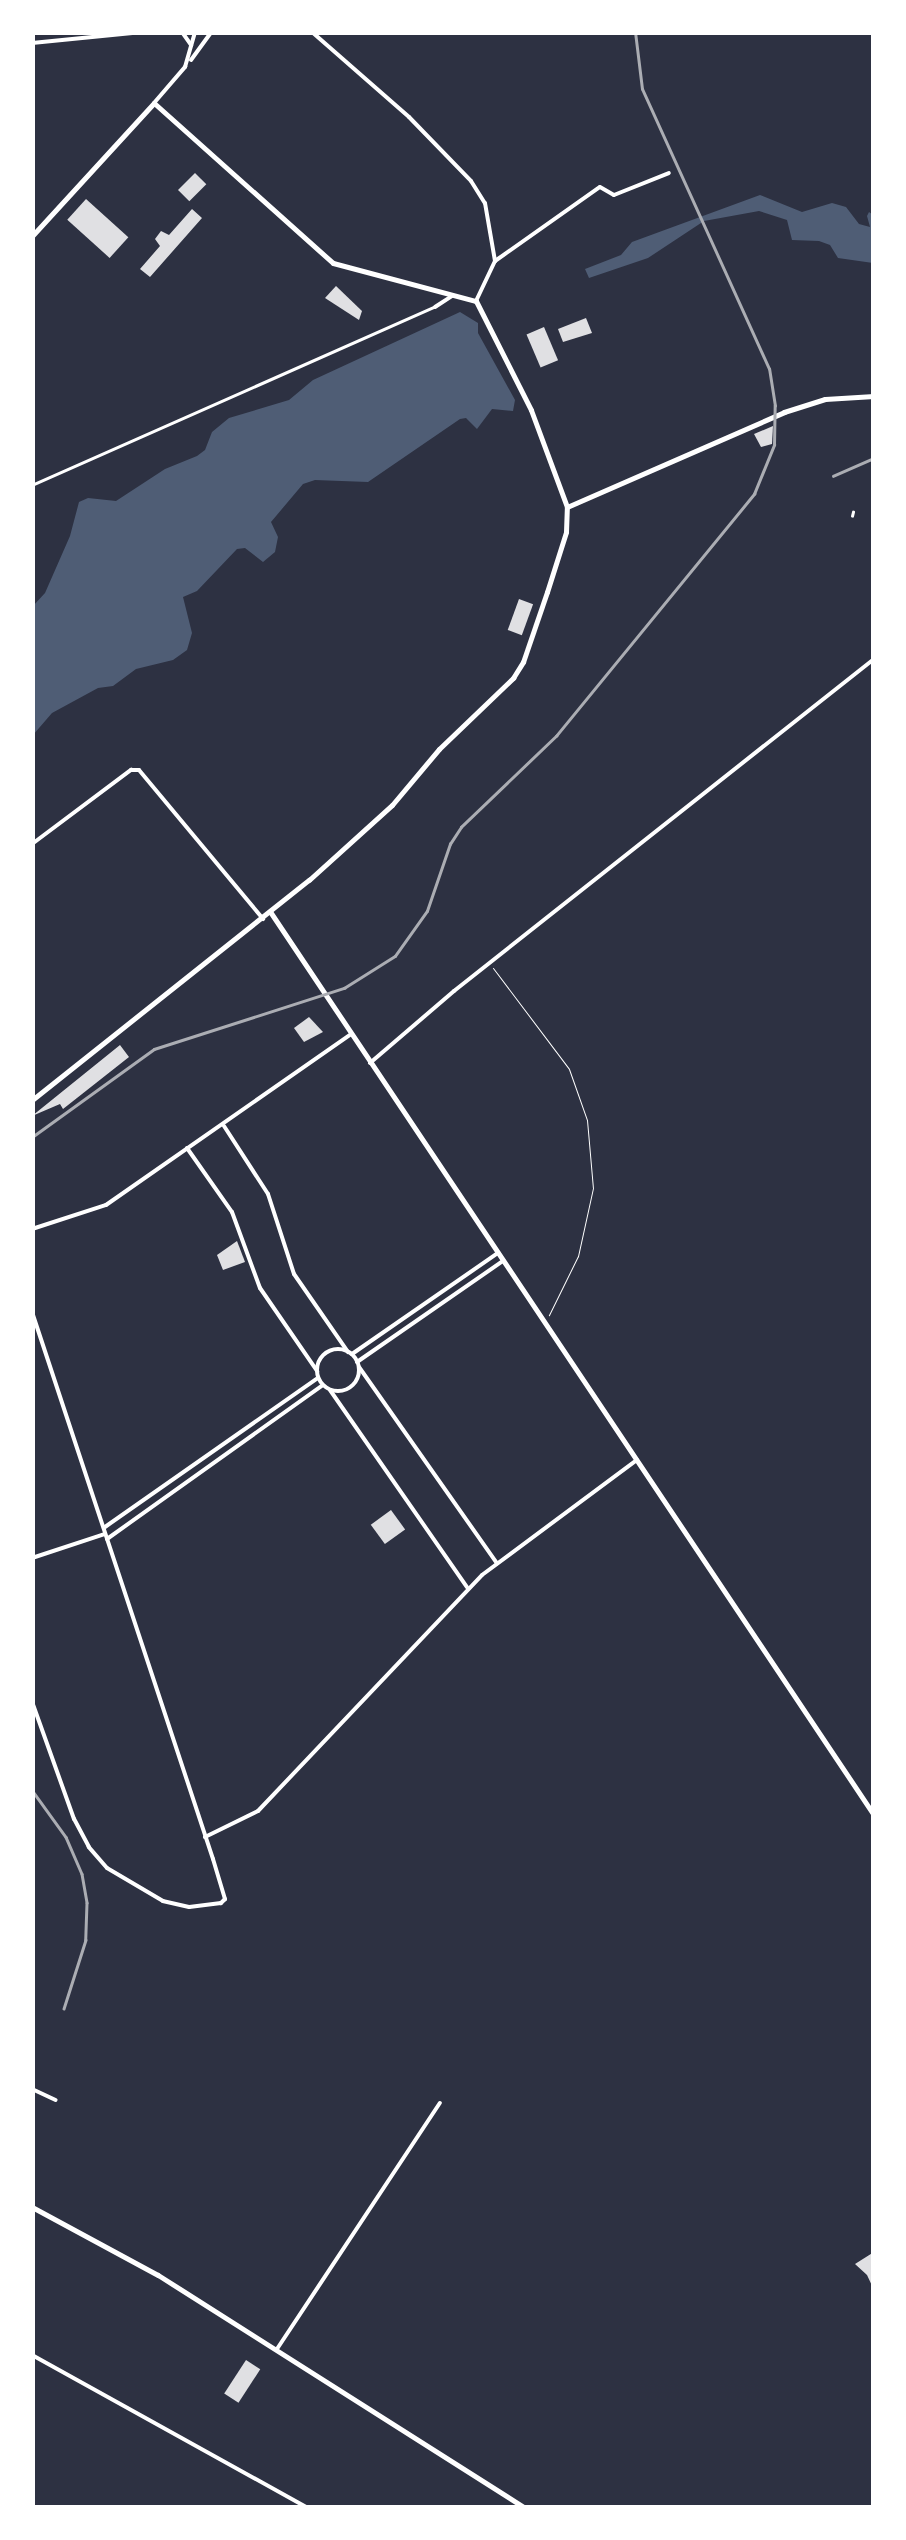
<!DOCTYPE html>
<html>
<head>
<meta charset="utf-8">
<style>
  body { margin:0 }
  #map { position:relative; width:906px; height:2540px; overflow:hidden; background:#2d3142; font-family:"PT Sans",sans-serif }
  div>[style] { position:absolute }
  [style*='--x'] { left:calc(var(--x)*1px); top:calc(var(--y)*1px); width:calc(var(--w)*1px); rotate:calc(var(--a)*1deg) }
  .water>* { inset:0; background:#4f5d75 }
  .building>* { inset:0; background:#e0e0e3; transform-origin:0 0 }
  .path>* { height:1px; margin:-0.5px; padding:0 0.5px; transform-origin:0.5px; border-radius:0.5px; background:#fff }
  .pedestrian>* { height:2.5px; margin:-1.25px; padding:0 1.25px; transform-origin:1.25px; border-radius:1.25px; background:#fff }
  .minor>* { height:4px; margin:-2px; padding:0 2px; transform-origin:2px; border-radius:2px; background:#fff }
  .minor>.ring { margin:-2px; padding:0; box-sizing:content-box; background:none; border:4px solid #fff; border-radius:50% }
  .tertiary>* { height:4px; margin:-2px; padding:0 2px; transform-origin:2px; border-radius:2px; background:#fff }
  .secondary>* { height:5px; margin:-2.5px; padding:0 2.5px; transform-origin:2.5px; border-radius:2.5px; background:#fff }
  .primary>* { height:5px; margin:-2.5px; padding:0 2.5px; transform-origin:2.5px; border-radius:2.5px; background:#fff }
  .rail>* { height:2.5px; margin:-1.25px; padding:0 1.25px; transform-origin:1.25px; border-radius:1.25px; background:#abadb3 }
  span { translate:-50% -50%; white-space:nowrap; text-align:center; line-height:1.15; -webkit-text-stroke:9px #fff; paint-order:stroke }
  .frame { position:absolute; inset:0; border:35px solid #fff; pointer-events:none }
</style>
</head>
<body>
<div id="map">
  <div class="water">
    <div style="clip-path:polygon(760px 195px,802px 212px,832px 203px,846px 207px,859px 224px,870px 227px,867px 216px,869px 212px,873px 215px,873px 263px,838px 258px,830px 245px,819px 241px,792px 240px,787px 220px,759px 211px,704px 221px,648px 258px,589px 278px,585px 269px,621px 255px,632px 242px)"></div>
    <div style="clip-path:polygon(460px 312px,478px 323px,478px 333px,515px 400px,513px 411px,492px 409px,477px 429px,466px 418px,460px 419px,368px 482px,315px 480px,303px 484px,271px 522px,278px 537px,275px 552px,263px 562px,245px 548px,237px 549px,197px 591px,183px 597px,192px 633px,187px 650px,173px 660px,136px 669px,113px 686px,98px 688px,52px 713px,33px 735px,33px 606px,45px 593px,70px 536px,79px 502px,88px 498px,116px 501px,165px 469px,197px 456px,205px 450px,212px 432px,229px 418px,289px 400px,313px 380px)"></div>
  </div>
  <div class="building">
    <div style="left:195px;top:173px;width:16px;height:24px;rotate:45deg"></div>
    <div style="left:86px;top:199px;width:57px;height:28px;rotate:42deg"></div>
    <div style="clip-path:polygon(192px 209px,202px 218px,150px 277px,140px 269px,160px 246px,155px 239px,161px 231px,169px 235px)"></div>
    <div style="clip-path:polygon(336px 286px,362px 311px,359px 320px,325px 298px)"></div>
    <div style="clip-path:polygon(586px 318px,592px 333px,563px 342px,558px 329px)"></div>
    <div style="left:544px;top:327px;width:36px;height:19px;rotate:67deg"></div>
    <div style="clip-path:polygon(773px 426px,772px 444px,761px 447px,754px 434px)"></div>
    <div style="left:519px;top:599px;width:15px;height:33px;rotate:20deg"></div>
    <div style="clip-path:polygon(309px 1017px,323px 1032px,304px 1042px,294px 1028px)"></div>
    <div style="clip-path:polygon(120px 1045px,129px 1057px,63px 1109px,60px 1104px,32px 1116px)"></div>
    <div style="clip-path:polygon(237px 1241px,245px 1262px,223px 1270px,217px 1255px)"></div>
    <div style="left:391px;top:1510px;width:24px;height:25px;rotate:54deg"></div>
    <div style="clip-path:polygon(874px 2252px,874px 2290px,867px 2275px,855px 2264px)"></div>
    <div style="left:246px;top:2360px;width:17px;height:40px;rotate:33deg"></div>
  </div>
  <div class="path">
    <div style="--x:493;--y:968;--w:126;--a:53"></div>
    <div style="--x:569;--y:1069;--w:54;--a:70.6"></div>
    <div style="--x:587;--y:1120;--w:68;--a:85"></div>
    <div style="--x:593;--y:1188;--w:70;--a:102.4"></div>
    <div style="--x:578;--y:1256;--w:66;--a:116.2"></div>
  </div>
  <div class="pedestrian">
    <div style="--x:32;--y:485;--w:439;--a:-23.9"></div>
    <div style="--x:852;--y:516;--w:4;--a:-76"></div>
  </div>
  <div class="minor">
    <div style="--x:495;--y:261;--w:128;--a:-35.2"></div>
    <div style="--x:600;--y:187;--w:16;--a:30"></div>
    <div style="--x:614;--y:195;--w:59;--a:-21.8"></div>
    <div style="--x:435;--y:307;--w:20;--a:-33"></div>
    <div style="--x:32;--y:844;--w:124;--a:-36.8"></div>
    <div style="--x:131;--y:770;--w:8;--a:0"></div>
    <div style="--x:139;--y:770;--w:194;--a:50.2"></div>
    <div style="--x:370;--y:1063;--w:111;--a:-40.6"></div>
    <div style="--x:454;--y:991;--w:535;--a:-38.33"></div>
    <div style="--x:224;--y:1126;--w:81;--a:57.1"></div>
    <div style="--x:268;--y:1194;--w:84;--a:72"></div>
    <div style="--x:294;--y:1274;--w:95;--a:55.3"></div>
    <div style="--x:187;--y:1148;--w:78;--a:54.9"></div>
    <div style="--x:232;--y:1212;--w:81;--a:69.8"></div>
    <div style="--x:260;--y:1288;--w:101;--a:55.5"></div>
    <div style="--x:32;--y:1229;--w:78;--a:-18"></div>
    <div style="--x:106;--y:1205;--w:297;--a:-34.9"></div>
    <div style="--x:32;--y:1312;--w:576;--a:71.69"></div>
    <div style="--x:213;--y:1859;--w:42;--a:73.3"></div>
    <div style="--x:225;--y:1899;--w:6;--a:135"></div>
    <div style="--x:221;--y:1903;--w:32;--a:173"></div>
    <div style="--x:189;--y:1907;--w:27;--a:-167"></div>
    <div style="--x:163;--y:1901;--w:65;--a:-149.5"></div>
    <div style="--x:107;--y:1868;--w:28;--a:-131"></div>
    <div style="--x:89;--y:1847;--w:32;--a:-118"></div>
    <div style="--x:74;--y:1819;--w:124;--a:-109.7"></div>
    <div class="ring" style="left:317px;top:1349px;width:38px;height:38px"></div>
    <div style="--x:352;--y:1354;--w:178;--a:-34.7"></div>
    <div style="--x:357;--y:1362;--w:178;--a:-34.7"></div>
    <div style="--x:359;--y:1367;--w:240;--a:54.9"></div>
    <div style="--x:330;--y:1390;--w:240;--a:55.2"></div>
    <div style="--x:105;--y:1527;--w:260;--a:-35"></div>
    <div style="--x:107;--y:1539;--w:265;--a:-35.5"></div>
    <div style="--x:32;--y:1558;--w:77;--a:-18.2"></div>
    <div style="--x:205;--y:1837;--w:59;--a:-26.1"></div>
    <div style="--x:258;--y:1811;--w:325;--a:-46.5"></div>
    <div style="--x:482;--y:1575;--w:193;--a:-36.6"></div>
    <div style="--x:32;--y:2089;--w:26;--a:25"></div>
    <div style="--x:277;--y:2349;--w:295;--a:-56.5"></div>
    <div style="--x:32;--y:2355;--w:316;--a:29"></div>
  </div>
  <div class="tertiary">
    <div style="--x:182;--y:32;--w:16;--a:55"></div>
    <div style="--x:312;--y:32;--w:129;--a:41.2"></div>
    <div style="--x:409;--y:117;--w:89;--a:45.9"></div>
    <div style="--x:471;--y:181;--w:26;--a:58"></div>
    <div style="--x:485;--y:203;--w:59;--a:80.2"></div>
    <div style="--x:495;--y:261;--w:44;--a:115.4"></div>
    <div style="--x:32;--y:43;--w:111;--a:-5.7"></div>
    <div style="--x:191;--y:60;--w:34;--a:-54"></div>
    <div style="--x:154;--y:103;--w:48;--a:-49.3"></div>
    <div style="--x:185;--y:67;--w:36;--a:-74"></div>
  </div>
  <div class="secondary">
    <div style="--x:32;--y:236;--w:180;--a:-47.5"></div>
    <div style="--x:154;--y:103;--w:240;--a:41.8"></div>
    <div style="--x:333;--y:263;--w:148;--a:14.9"></div>
    <div style="--x:476;--y:301;--w:122;--a:63.2"></div>
    <div style="--x:531;--y:410;--w:103;--a:69.6"></div>
    <div style="--x:271;--y:913;--w:1085;--a:56.24"></div>
  </div>
  <div class="primary">
    <div style="--x:32;--y:1100;--w:354;--a:-38.5"></div>
    <div style="--x:309;--y:880;--w:112;--a:-42.1"></div>
    <div style="--x:392;--y:805;--w:73;--a:-50"></div>
    <div style="--x:439;--y:749;--w:103;--a:-43.8"></div>
    <div style="--x:513;--y:678;--w:19;--a:-58"></div>
    <div style="--x:523;--y:662;--w:74;--a:-71.1"></div>
    <div style="--x:547;--y:592;--w:63;--a:-72.4"></div>
    <div style="--x:566;--y:532;--w:25;--a:-88"></div>
    <div style="--x:567;--y:507;--w:237;--a:-23.6"></div>
    <div style="--x:784;--y:412;--w:43;--a:-17.6"></div>
    <div style="--x:825;--y:399;--w:49;--a:-3.5"></div>
    <div style="--x:32;--y:2207;--w:143;--a:28.4"></div>
    <div style="--x:158;--y:2275;--w:435;--a:32.4"></div>
  </div>
  <div class="rail">
    <div style="--x:833;--y:476;--w:45;--a:-23.7"></div>
    <div style="--x:32;--y:1137;--w:150;--a:-35.8"></div>
    <div style="--x:154;--y:1049;--w:200;--a:-17.8"></div>
    <div style="--x:344;--y:988;--w:60;--a:-32.1"></div>
    <div style="--x:395;--y:956;--w:55;--a:-54.6"></div>
    <div style="--x:427;--y:911;--w:71;--a:-71.1"></div>
    <div style="--x:450;--y:844;--w:20;--a:-57"></div>
    <div style="--x:461;--y:827;--w:132;--a:-43.8"></div>
    <div style="--x:556;--y:736;--w:313;--a:-50.7"></div>
    <div style="--x:754;--y:494;--w:53;--a:-67.8"></div>
    <div style="--x:774;--y:445;--w:39;--a:-89"></div>
    <div style="--x:775;--y:406;--w:37;--a:-99"></div>
    <div style="--x:769;--y:369;--w:307;--a:-114.4"></div>
    <div style="--x:642;--y:89;--w:57;--a:-97"></div>
    <div style="--x:32;--y:1790;--w:58;--a:54.1"></div>
    <div style="--x:66;--y:1837;--w:40;--a:66.6"></div>
    <div style="--x:82;--y:1874;--w:29;--a:80"></div>
    <div style="--x:87;--y:1903;--w:37;--a:92"></div>
    <div style="--x:86;--y:1940;--w:72;--a:107.7"></div>
  </div>
  <div class="frame"></div>
</div>
</body>
</html>
